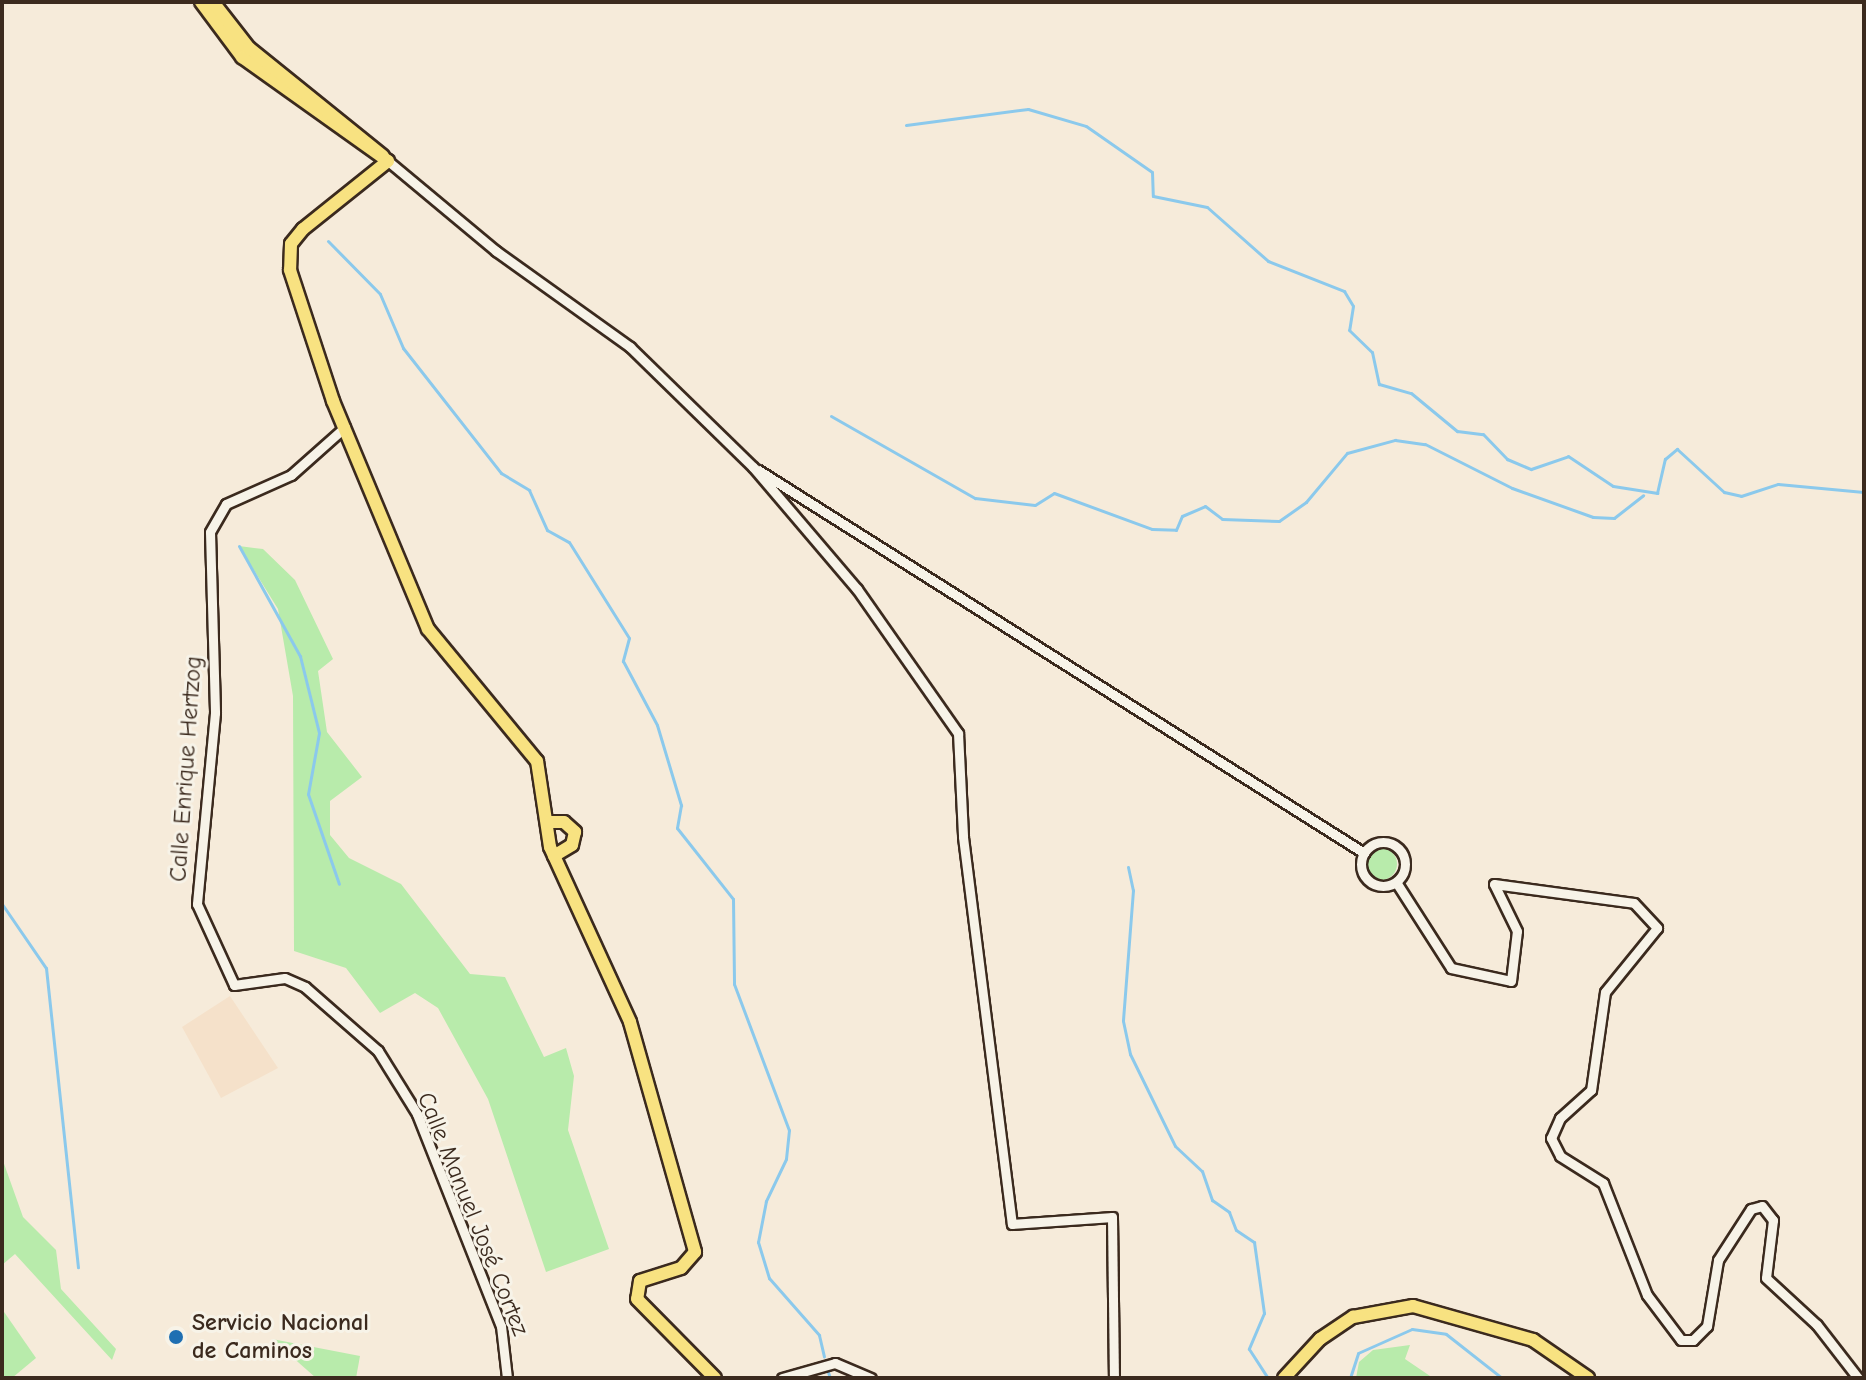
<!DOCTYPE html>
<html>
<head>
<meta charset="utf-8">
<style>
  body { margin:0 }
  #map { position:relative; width:1866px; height:1380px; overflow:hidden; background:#f6ebda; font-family:"Comic Neue",sans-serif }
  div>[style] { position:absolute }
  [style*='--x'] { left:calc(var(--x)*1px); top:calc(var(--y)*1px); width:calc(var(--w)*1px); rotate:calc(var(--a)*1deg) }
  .built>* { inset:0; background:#f5e1ca }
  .green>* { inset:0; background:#b8ebab }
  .round { border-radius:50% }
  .stream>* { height:3px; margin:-1.5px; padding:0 1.5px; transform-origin:1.5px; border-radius:1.5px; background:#8bc9ec }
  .roads { filter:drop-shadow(2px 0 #3b2a1e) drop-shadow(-2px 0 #3b2a1e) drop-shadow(0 2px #3b2a1e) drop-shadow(0 -2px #3b2a1e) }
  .minor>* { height:9px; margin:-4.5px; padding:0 4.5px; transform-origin:4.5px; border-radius:4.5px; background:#f7f3e8 }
  .minor>.ring { margin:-4.5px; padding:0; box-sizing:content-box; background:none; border:9px solid #f7f3e8; border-radius:50% }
  .major>* { height:12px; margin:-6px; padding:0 6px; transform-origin:6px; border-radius:6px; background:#f8e281 }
  .dots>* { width:22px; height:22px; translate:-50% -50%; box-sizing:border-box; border:4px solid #f7f3e8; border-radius:50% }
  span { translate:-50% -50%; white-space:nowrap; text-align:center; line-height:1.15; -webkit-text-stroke:6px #f7f3e8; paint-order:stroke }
  .street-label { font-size:24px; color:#3b2a1e }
  .poi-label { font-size:24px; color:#3b2a1e; font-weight:700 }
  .left { translate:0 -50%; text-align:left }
  .frame { position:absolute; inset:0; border:4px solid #3b2a1e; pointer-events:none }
</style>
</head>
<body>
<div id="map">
  <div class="built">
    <div style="clip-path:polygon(230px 996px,278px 1068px,221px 1098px,182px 1027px)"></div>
  </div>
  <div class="green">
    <div style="clip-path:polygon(239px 546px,263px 549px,295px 580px,333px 659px,318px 671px,327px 732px,362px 777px,330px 801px,330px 835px,349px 858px,401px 884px,470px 974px,505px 977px,544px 1057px,566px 1048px,574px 1076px,568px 1130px,609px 1249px,546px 1272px,488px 1099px,438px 1008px,415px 993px,380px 1013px,346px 968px,294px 951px,293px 696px,278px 609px)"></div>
    <div class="round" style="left:1365px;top:848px;width:32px;height:32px"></div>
    <div style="clip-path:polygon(2px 1158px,23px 1217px,56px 1250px,61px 1289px,116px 1349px,112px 1360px,15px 1254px,2px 1265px)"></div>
    <div style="clip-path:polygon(2px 1309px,36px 1358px,12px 1378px,2px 1378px)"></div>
    <div style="clip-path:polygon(272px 1339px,360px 1356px,356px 1378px,316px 1378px)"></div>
    <div style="clip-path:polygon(1410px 1345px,1405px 1359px,1433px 1378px,1356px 1378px,1359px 1362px,1373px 1350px)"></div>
  </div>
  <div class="stream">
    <div style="--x:906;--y:125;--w:123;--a:-7.5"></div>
    <div style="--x:1028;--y:109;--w:60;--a:16.3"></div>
    <div style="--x:1086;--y:126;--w:80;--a:34.9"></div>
    <div style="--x:1152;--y:172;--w:24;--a:88"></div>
    <div style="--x:1153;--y:196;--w:55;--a:11.5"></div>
    <div style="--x:1207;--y:207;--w:81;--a:41.5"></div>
    <div style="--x:1268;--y:261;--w:82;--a:21.5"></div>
    <div style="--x:1344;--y:291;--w:17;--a:59"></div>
    <div style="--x:1353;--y:306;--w:24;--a:99"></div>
    <div style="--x:1349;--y:330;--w:32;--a:44"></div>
    <div style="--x:1372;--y:352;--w:33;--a:78"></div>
    <div style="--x:1379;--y:384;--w:33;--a:16"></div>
    <div style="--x:1411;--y:393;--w:60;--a:39.6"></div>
    <div style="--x:1457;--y:431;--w:26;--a:7"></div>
    <div style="--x:1483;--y:434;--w:35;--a:46"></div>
    <div style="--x:1507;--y:459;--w:26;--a:23"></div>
    <div style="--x:1531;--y:469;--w:39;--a:-19"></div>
    <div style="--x:1568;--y:456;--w:54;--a:33.7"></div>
    <div style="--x:1613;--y:486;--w:45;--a:9"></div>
    <div style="--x:1657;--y:493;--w:35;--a:-77"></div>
    <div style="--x:1665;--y:459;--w:16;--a:-40"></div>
    <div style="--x:1677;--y:449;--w:64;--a:42.5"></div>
    <div style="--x:1724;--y:492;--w:17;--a:13"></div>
    <div style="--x:1741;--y:496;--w:39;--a:-18"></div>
    <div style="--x:1778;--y:484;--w:86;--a:5.3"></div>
    <div style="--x:328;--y:241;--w:74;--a:45.5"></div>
    <div style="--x:380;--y:294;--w:59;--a:66.9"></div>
    <div style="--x:403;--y:348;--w:159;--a:51.9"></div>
    <div style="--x:501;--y:473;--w:33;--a:31"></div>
    <div style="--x:529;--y:490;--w:44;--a:65.8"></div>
    <div style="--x:547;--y:530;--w:25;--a:29"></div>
    <div style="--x:569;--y:542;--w:113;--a:58"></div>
    <div style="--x:629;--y:638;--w:24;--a:105"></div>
    <div style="--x:623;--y:661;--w:72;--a:62"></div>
    <div style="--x:657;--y:725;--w:84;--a:73.3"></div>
    <div style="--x:681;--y:805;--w:23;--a:100"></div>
    <div style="--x:677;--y:828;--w:90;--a:51.7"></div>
    <div style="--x:733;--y:899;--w:85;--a:89.3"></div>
    <div style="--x:734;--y:984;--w:156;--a:69.4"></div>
    <div style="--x:789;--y:1130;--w:29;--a:96"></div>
    <div style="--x:786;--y:1159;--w:47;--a:115.5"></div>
    <div style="--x:766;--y:1201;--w:42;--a:101"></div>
    <div style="--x:758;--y:1242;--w:38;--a:73"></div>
    <div style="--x:769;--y:1278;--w:76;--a:48.7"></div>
    <div style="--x:819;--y:1335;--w:22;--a:77"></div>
    <div style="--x:831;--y:416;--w:166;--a:29.7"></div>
    <div style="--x:975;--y:498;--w:60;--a:6.7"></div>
    <div style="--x:1035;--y:505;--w:22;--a:-32"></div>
    <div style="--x:1054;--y:493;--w:104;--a:20.2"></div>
    <div style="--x:1152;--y:529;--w:24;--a:2"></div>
    <div style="--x:1176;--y:530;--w:15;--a:-67"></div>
    <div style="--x:1182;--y:516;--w:25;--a:-23"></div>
    <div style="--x:1205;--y:506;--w:21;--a:37"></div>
    <div style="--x:1222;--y:519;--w:57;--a:2"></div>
    <div style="--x:1279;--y:521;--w:33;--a:-35"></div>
    <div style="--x:1306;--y:502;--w:64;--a:-50.1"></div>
    <div style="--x:1347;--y:453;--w:50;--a:-15.2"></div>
    <div style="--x:1395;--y:440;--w:30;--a:8"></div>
    <div style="--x:1425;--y:444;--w:97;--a:26.8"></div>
    <div style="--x:1512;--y:488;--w:86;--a:19.7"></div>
    <div style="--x:1593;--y:517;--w:21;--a:3"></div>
    <div style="--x:1614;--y:518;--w:37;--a:-38"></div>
    <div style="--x:239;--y:546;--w:126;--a:61"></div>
    <div style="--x:300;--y:656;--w:79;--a:76.1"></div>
    <div style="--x:319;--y:733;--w:62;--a:100.2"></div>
    <div style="--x:308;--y:794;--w:95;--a:71"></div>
    <div style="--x:1128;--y:867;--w:24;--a:78"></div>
    <div style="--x:1133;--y:890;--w:131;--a:94.4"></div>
    <div style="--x:1123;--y:1021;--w:34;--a:78"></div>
    <div style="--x:1130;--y:1054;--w:102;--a:63.9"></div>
    <div style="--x:1175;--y:1146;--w:37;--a:43"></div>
    <div style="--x:1202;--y:1171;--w:31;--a:71"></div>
    <div style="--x:1212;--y:1200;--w:21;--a:35"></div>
    <div style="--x:1229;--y:1212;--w:19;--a:69"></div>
    <div style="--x:1236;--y:1230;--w:22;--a:34"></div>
    <div style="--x:1254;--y:1242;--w:72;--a:82"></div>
    <div style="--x:1264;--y:1313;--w:39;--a:113"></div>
    <div style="--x:1249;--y:1349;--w:35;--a:57"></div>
    <div style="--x:2;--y:904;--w:78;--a:55.5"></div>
    <div style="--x:46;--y:968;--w:301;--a:83.9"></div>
    <div style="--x:828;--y:1372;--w:6;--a:72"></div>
    <div style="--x:1350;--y:1378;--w:26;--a:-72"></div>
    <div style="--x:1358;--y:1353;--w:59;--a:-24"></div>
    <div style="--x:1412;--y:1329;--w:34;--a:8"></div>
    <div style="--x:1446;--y:1334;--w:71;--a:38.2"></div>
  </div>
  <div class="roads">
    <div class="minor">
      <div style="--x:388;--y:161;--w:141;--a:39.8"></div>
      <div style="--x:496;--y:251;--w:165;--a:35.6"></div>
      <div style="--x:630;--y:347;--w:172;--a:44.3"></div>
      <div style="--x:753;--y:467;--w:160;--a:49.6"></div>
      <div style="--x:857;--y:589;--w:176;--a:55"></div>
      <div style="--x:958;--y:733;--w:104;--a:87.2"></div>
      <div style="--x:963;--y:837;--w:390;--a:82.8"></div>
      <div style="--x:1012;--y:1224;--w:100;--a:-4"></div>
      <div style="--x:1112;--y:1217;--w:161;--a:89.3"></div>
      <div style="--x:345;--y:427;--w:72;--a:138.4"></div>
      <div style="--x:291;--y:475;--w:71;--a:156"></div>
      <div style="--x:226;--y:504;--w:32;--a:120"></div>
      <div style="--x:210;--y:532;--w:181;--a:88.4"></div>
      <div style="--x:215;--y:713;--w:192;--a:95.4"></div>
      <div style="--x:197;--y:904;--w:89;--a:65.4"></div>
      <div style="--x:234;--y:985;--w:51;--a:-7.8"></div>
      <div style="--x:285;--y:978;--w:22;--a:24"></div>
      <div style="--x:305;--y:987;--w:97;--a:41.2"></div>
      <div style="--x:378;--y:1051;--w:74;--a:58.2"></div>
      <div style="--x:417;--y:1114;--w:228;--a:68.4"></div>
      <div style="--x:501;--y:1326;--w:52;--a:83.4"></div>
      <div style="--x:758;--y:470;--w:717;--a:32.29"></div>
      <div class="ring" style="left:1361px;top:842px;width:35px;height:35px"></div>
      <div style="--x:1396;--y:882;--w:102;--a:57.4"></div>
      <div style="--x:1451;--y:968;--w:61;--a:12.2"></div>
      <div style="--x:1511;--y:981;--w:50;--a:-83.2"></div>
      <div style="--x:1517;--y:931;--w:52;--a:-116.1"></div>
      <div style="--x:1494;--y:884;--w:141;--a:7.7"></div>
      <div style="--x:1634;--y:903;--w:34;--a:47"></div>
      <div style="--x:1657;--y:928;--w:82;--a:129.1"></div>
      <div style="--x:1605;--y:992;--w:99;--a:98.1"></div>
      <div style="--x:1591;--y:1090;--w:42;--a:137.9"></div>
      <div style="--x:1560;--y:1118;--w:22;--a:114"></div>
      <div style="--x:1551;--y:1138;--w:20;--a:63"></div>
      <div style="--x:1560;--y:1156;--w:51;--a:32.1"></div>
      <div style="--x:1603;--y:1183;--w:120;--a:68.6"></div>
      <div style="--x:1647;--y:1295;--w:56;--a:52.9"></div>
      <div style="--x:1681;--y:1340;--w:12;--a:0"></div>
      <div style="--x:1693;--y:1340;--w:20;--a:-45"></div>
      <div style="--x:1707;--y:1326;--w:67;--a:-80.5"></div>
      <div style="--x:1718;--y:1260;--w:61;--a:-57.1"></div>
      <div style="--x:1751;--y:1209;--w:11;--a:-15"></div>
      <div style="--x:1762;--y:1206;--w:18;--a:52"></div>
      <div style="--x:1773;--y:1220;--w:58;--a:96.9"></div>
      <div style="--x:1766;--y:1278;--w:69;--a:42.7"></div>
      <div style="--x:1817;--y:1325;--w:67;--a:52.3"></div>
      <div style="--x:782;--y:1378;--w:55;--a:-15.8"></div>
      <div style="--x:835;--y:1363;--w:39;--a:23"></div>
    </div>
    <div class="major">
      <div style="--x:201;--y:2;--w:69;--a:53.3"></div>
      <div style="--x:242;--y:57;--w:179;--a:35.5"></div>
      <div style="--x:213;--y:2;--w:58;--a:52"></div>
      <div style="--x:249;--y:48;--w:172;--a:38.9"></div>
      <div style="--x:388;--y:161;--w:109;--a:141.3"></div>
      <div style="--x:303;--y:229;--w:19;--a:129"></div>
      <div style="--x:291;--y:244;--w:26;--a:92"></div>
      <div style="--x:290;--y:270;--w:138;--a:71.8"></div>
      <div style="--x:333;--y:401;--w:247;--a:67.4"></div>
      <div style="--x:428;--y:629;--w:171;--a:50.5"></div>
      <div style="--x:537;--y:761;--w:87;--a:81.4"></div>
      <div style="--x:550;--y:847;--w:192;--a:65.4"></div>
      <div style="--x:630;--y:1022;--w:239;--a:74.2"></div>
      <div style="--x:695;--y:1252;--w:21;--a:131"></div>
      <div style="--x:681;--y:1268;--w:43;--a:162.4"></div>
      <div style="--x:640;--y:1281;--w:18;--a:99"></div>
      <div style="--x:637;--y:1299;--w:111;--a:45.4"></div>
      <div style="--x:549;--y:822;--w:15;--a:0"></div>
      <div style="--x:564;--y:822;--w:15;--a:42"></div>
      <div style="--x:575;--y:832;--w:13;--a:103"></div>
      <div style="--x:572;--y:845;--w:21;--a:149"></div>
      <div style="--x:1284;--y:1378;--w:53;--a:-47.3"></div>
      <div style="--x:1320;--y:1339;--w:40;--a:-34"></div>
      <div style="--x:1353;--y:1317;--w:61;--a:-10.4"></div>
      <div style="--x:1413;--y:1306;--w:125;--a:15.8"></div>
      <div style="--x:1533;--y:1340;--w:67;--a:34.6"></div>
    </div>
  </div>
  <div class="dots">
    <div style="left:176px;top:1337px;background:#1f6fb2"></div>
  </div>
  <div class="street-label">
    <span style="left:186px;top:769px;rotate:-86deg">Calle Enrique Hertzog</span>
    <span style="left:473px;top:1214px;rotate:68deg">Calle Manuel José Cortez</span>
  </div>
  <div class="poi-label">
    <span class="left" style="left:192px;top:1337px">Servicio Nacional<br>de Caminos</span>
  </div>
  <div class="frame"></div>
</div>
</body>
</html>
